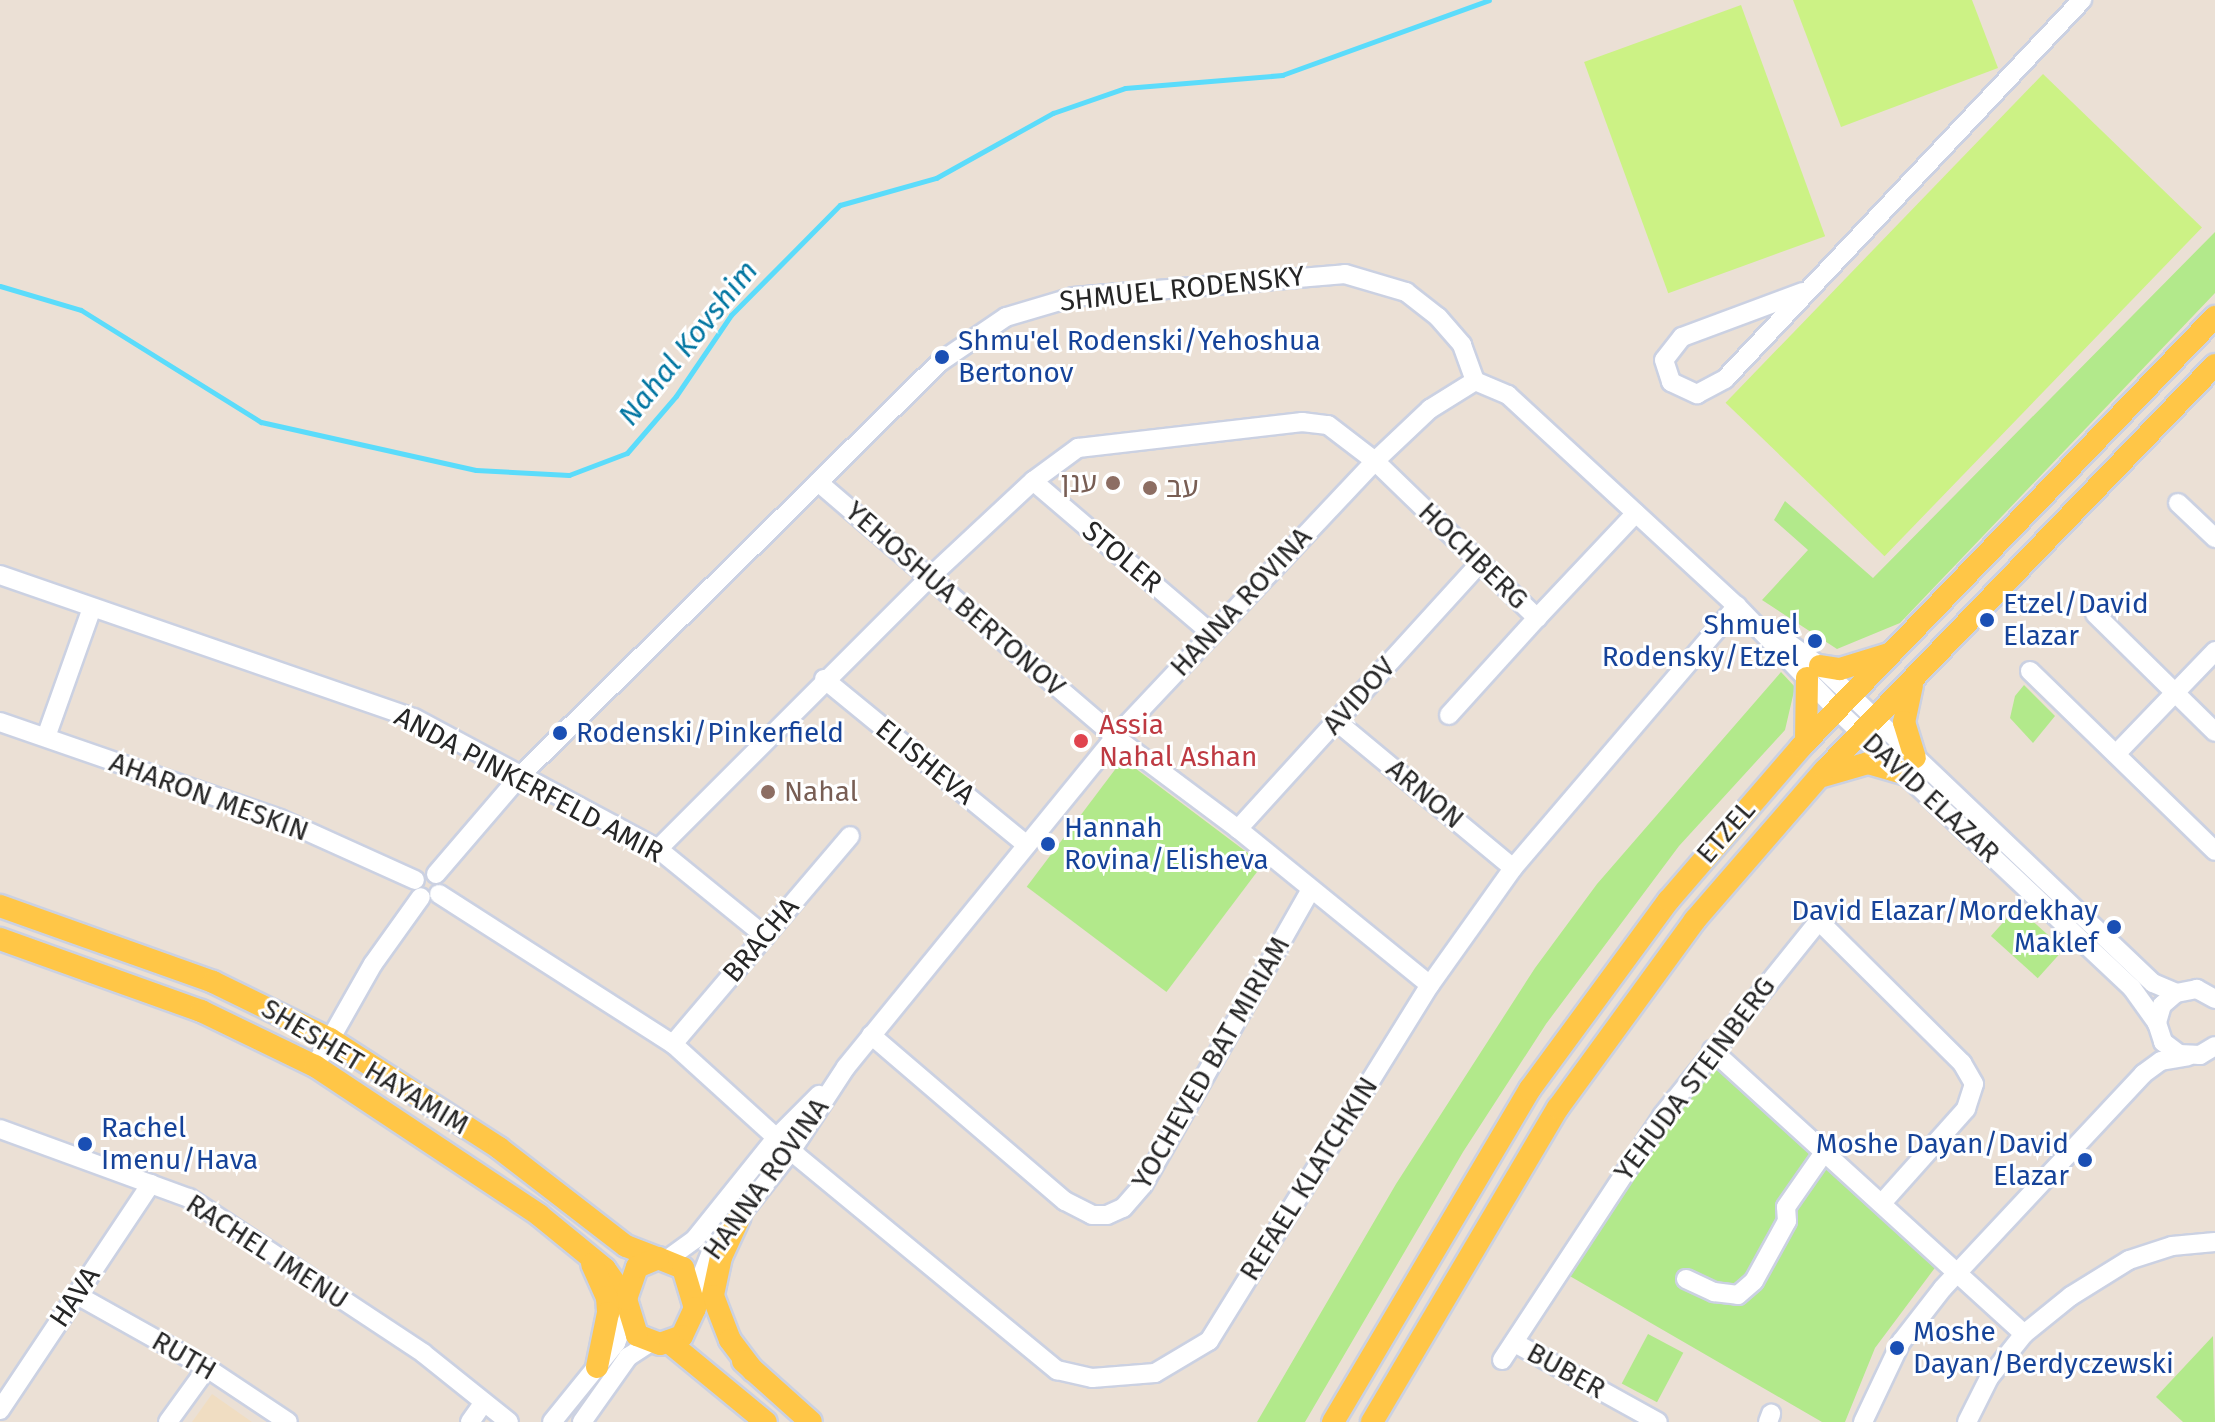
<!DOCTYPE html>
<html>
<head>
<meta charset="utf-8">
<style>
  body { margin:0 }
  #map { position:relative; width:2215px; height:1422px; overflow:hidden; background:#ebe0d5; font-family:"Fira Sans","Noto Sans Hebrew",sans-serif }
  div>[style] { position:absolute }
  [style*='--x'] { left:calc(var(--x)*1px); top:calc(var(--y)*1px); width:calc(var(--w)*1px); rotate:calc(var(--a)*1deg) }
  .education>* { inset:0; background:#f0ddc2 }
  .green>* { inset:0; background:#b2e98b; transform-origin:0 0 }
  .pitch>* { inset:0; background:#ccf285; transform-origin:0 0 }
  .stream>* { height:5px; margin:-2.5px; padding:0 2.5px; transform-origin:2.5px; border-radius:2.5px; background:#5bdcfb }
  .roads { filter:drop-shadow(2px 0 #cbd1e2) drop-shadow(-2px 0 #cbd1e2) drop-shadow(0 2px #cbd1e2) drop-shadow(0 -2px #cbd1e2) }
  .minor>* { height:18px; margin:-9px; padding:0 9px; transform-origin:9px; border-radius:9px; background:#fff }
  .major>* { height:22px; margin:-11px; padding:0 11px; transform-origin:11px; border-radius:11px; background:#ffc647 }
  .dots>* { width:22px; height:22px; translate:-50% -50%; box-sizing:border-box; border:4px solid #fff; border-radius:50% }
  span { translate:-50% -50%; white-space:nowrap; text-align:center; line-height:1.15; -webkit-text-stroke:6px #fff; paint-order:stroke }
  .street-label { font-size:28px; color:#262626 }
  .transit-label { font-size:28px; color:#164399 }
  .left { translate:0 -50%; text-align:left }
  .right { translate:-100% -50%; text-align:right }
  .education-label { font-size:28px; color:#785e54 }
  .health-label { font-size:28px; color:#be3a42 }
  .water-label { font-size:30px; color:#0075a1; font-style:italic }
</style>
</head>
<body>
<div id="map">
  <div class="education">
    <div style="clip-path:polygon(212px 1394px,252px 1422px,192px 1422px)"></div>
  </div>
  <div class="green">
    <div style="clip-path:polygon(2215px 232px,2215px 293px,1900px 623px,1837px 649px,1762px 600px,1808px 550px,1774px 520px,1785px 501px,1873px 578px)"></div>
    <div style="clip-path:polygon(1781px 672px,1795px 687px,1785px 730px,1679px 846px,1546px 1024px,1463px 1152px,1305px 1422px,1257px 1422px,1396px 1184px,1535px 968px,1597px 884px)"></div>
    <div style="clip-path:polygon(2024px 685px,2055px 716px,2033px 743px,2010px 718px,2015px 696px)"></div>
    <div style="left:1123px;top:759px;width:175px;height:160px;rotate:37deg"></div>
    <div style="left:2017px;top:907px;width:63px;height:39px;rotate:42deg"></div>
    <div style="clip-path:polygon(1718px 1068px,1937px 1265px,1875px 1348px,1845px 1422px,1822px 1422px,1568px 1275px,1704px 1069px)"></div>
    <div style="left:1648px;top:1334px;width:40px;height:56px;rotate:28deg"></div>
    <div style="clip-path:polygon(2213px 1336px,2215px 1422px,2183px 1422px,2156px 1397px)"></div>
  </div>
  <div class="pitch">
    <div style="clip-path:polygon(1793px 0,1972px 0,1998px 68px,1841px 127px)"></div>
    <div style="left:1741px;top:5px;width:246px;height:167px;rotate:70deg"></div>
    <div style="left:2043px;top:74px;width:221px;height:457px;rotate:44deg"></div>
  </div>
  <div class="stream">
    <div style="--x:0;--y:286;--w:84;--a:16.5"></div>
    <div style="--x:81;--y:310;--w:212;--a:31.9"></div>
    <div style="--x:261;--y:422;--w:220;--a:12.6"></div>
    <div style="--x:476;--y:470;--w:93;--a:3.1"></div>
    <div style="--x:569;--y:475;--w:62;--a:-20.8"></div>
    <div style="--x:627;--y:453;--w:75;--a:-49.3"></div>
    <div style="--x:676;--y:396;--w:98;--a:-55.8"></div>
    <div style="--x:731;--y:315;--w:155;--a:-45.3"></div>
    <div style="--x:840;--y:205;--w:100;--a:-15.7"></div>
    <div style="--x:936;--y:178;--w:134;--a:-29.1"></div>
    <div style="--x:1053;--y:113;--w:76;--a:-19.1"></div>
    <div style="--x:1125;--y:88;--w:158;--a:-4.7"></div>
    <div style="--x:1282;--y:75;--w:220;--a:-19.9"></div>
  </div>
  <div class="roads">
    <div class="minor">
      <div style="--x:1803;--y:292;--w:129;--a:159.6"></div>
      <div style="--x:1682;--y:337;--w:29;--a:128"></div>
      <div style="--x:1664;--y:360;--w:23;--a:72"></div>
      <div style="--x:1671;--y:382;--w:29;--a:25"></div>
      <div style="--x:1697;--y:394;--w:32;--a:-28"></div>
      <div style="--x:1725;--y:379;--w:521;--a:-46.71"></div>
      <div style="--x:1475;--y:381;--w:36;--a:23"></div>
      <div style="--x:1508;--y:395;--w:311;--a:42.7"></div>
      <div style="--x:1737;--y:606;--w:146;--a:46.1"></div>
      <div style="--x:1838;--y:711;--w:404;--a:43.3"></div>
      <div style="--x:2132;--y:988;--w:43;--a:54.5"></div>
      <div style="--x:1033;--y:481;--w:234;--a:40.5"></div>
      <div style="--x:818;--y:482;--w:391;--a:40.6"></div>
      <div style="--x:1115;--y:737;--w:154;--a:36.8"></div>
      <div style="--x:1238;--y:829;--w:247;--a:39.1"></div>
      <div style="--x:2178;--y:503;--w:51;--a:43.4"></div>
      <div style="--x:0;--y:575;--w:438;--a:19.1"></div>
      <div style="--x:414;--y:718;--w:277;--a:28.2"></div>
      <div style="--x:658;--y:849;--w:138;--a:39.1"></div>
      <div style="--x:2095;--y:614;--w:168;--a:44.5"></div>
      <div style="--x:1775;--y:633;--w:56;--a:36.3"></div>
      <div style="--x:1820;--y:666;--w:460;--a:43.6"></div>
      <div style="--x:2153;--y:983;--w:25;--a:23"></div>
      <div style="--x:2030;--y:671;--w:258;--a:44.2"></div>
      <div style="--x:824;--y:679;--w:262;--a:39.3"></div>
      <div style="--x:1449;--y:715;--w:131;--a:-47.8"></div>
      <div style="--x:1336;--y:721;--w:230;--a:39.7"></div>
      <div style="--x:0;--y:722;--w:296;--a:19.1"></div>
      <div style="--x:280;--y:819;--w:148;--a:24.3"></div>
      <div style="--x:46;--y:737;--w:137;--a:-70.4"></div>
      <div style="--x:2116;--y:754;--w:143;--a:-46.1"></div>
      <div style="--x:1238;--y:829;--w:360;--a:-47.7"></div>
      <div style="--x:658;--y:849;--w:385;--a:-45"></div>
      <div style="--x:930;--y:577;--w:141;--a:-43"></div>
      <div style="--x:1033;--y:481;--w:56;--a:-36.3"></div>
      <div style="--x:1078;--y:448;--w:226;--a:-6.6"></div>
      <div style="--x:1302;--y:422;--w:26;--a:7"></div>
      <div style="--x:1328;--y:425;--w:59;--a:37.5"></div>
      <div style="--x:1375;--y:461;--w:226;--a:44.1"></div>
      <div style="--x:1537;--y:618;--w:144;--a:-46.7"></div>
      <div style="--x:436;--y:874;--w:129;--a:-49.4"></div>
      <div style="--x:520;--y:776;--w:590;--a:-44.59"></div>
      <div style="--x:940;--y:362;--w:80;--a:-34.3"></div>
      <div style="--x:1006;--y:317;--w:70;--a:-16.6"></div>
      <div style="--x:1073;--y:297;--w:273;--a:-4.8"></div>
      <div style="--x:1345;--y:274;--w:64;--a:16.4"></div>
      <div style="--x:1406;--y:292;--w:41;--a:38"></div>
      <div style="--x:1438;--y:317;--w:37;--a:49"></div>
      <div style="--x:1462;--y:345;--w:38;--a:70"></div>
      <div style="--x:439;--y:894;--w:278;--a:32.7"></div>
      <div style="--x:673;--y:1044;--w:159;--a:42.2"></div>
      <div style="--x:791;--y:1151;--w:345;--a:39.5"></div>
      <div style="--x:1057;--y:1370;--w:36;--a:13"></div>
      <div style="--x:1092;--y:1378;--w:63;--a:-4.5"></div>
      <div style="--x:1155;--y:1373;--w:63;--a:-30.7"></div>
      <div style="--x:1209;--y:1341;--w:419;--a:-58.2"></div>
      <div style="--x:1430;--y:985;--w:143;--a:-54.6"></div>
      <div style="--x:1513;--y:868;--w:345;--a:-49.5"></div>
      <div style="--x:2215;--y:999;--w:21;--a:-151"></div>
      <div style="--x:2197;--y:989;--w:21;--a:169"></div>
      <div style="--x:2176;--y:993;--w:18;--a:139"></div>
      <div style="--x:2162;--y:1005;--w:19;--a:106"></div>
      <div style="--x:2157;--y:1023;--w:20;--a:72"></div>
      <div style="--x:2163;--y:1042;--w:20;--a:37"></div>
      <div style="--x:2179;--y:1054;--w:21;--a:3"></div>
      <div style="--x:2200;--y:1055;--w:17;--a:-31"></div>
      <div style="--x:871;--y:1035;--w:255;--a:40.6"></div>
      <div style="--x:1065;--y:1201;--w:30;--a:27"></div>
      <div style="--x:1092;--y:1215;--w:15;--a:0"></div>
      <div style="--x:1107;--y:1215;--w:17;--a:-24"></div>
      <div style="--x:1123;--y:1208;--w:30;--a:-49"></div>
      <div style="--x:1143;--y:1185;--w:340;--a:-60.4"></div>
      <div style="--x:673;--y:1044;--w:273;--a:-49.6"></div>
      <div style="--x:1712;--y:1050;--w:422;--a:42.3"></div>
      <div style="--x:315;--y:1066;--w:117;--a:-60.4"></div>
      <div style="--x:373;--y:964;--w:82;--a:-54.4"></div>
      <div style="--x:0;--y:1129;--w:201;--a:20.1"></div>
      <div style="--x:189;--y:1198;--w:281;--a:33.5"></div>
      <div style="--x:423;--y:1353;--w:110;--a:38.7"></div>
      <div style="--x:669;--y:1258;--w:32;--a:-36"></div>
      <div style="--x:695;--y:1239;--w:129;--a:-51.3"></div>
      <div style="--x:776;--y:1138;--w:61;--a:-45"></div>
      <div style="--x:1686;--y:1279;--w:31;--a:25"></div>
      <div style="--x:1714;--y:1292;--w:24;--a:7"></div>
      <div style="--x:1738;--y:1295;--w:21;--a:-41"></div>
      <div style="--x:1754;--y:1281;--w:68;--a:-61.2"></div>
      <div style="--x:1787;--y:1221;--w:14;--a:-94"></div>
      <div style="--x:1786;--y:1207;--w:68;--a:-55.1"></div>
      <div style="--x:77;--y:1295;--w:149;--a:29.3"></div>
      <div style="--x:207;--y:1368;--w:97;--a:33.7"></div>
      <div style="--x:694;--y:1295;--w:46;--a:-68.4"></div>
      <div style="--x:711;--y:1252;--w:129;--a:-51.6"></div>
      <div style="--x:791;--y:1151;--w:100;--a:-56.8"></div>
      <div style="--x:846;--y:1067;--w:426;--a:-50.8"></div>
      <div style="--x:1115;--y:737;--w:379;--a:-46.7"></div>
      <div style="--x:1375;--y:461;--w:76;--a:-43.4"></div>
      <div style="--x:1430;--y:409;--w:53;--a:-31.9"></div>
      <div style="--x:1515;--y:1343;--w:163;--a:28.9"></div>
      <div style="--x:1502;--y:1360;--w:292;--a:-56.7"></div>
      <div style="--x:1662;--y:1116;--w:250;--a:-51.2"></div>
      <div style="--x:1819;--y:921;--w:202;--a:44.8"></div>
      <div style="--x:1962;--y:1063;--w:24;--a:60"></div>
      <div style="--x:1974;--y:1084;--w:26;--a:108"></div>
      <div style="--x:1966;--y:1109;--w:126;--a:131.8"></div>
      <div style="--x:0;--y:1410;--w:272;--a:-56.3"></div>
      <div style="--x:168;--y:1422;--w:67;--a:-54.2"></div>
      <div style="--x:470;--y:1422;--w:24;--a:-55"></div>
      <div style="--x:552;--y:1422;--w:102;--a:-51"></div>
      <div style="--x:616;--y:1343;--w:30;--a:-69"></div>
      <div style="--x:582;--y:1422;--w:80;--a:-54.7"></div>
      <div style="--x:628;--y:1357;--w:27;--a:-33"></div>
      <div style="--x:1768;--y:1422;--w:9;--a:-69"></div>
      <div style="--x:1863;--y:1422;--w:89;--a:-64.6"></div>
      <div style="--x:1901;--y:1342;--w:68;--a:-52.1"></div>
      <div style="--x:1943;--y:1288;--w:293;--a:-46.9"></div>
      <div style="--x:2143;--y:1074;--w:22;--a:-36"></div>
      <div style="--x:2161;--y:1061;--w:27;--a:-10"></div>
      <div style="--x:1967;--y:1422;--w:49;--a:-63.4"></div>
      <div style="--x:1989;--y:1378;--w:56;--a:-51.5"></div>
      <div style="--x:2024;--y:1334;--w:60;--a:-39"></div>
      <div style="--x:2071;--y:1296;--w:68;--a:-31.8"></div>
      <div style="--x:2129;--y:1260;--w:45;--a:-18"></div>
      <div style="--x:2172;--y:1246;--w:43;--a:-5.3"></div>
    </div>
    <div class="major">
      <div style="--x:1820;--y:666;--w:20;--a:9"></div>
      <div style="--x:1840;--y:669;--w:51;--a:-17"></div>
      <div style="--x:1912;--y:685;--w:38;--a:102"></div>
      <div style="--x:1904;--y:722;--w:37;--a:73"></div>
      <div style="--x:1806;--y:742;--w:64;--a:-89.1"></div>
      <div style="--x:1823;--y:776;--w:47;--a:-16.1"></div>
      <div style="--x:1868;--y:763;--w:37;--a:16"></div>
      <div style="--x:0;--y:906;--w:226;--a:19.6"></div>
      <div style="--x:213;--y:982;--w:130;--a:26"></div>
      <div style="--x:330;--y:1039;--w:201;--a:32.8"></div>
      <div style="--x:499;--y:1148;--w:160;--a:37.7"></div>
      <div style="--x:626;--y:1246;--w:34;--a:21"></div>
      <div style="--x:0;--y:939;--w:214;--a:19.7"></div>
      <div style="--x:201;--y:1011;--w:127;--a:25.8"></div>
      <div style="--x:315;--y:1066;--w:269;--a:33.6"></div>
      <div style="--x:539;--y:1215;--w:85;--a:39.3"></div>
      <div style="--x:605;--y:1269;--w:37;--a:55"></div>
      <div style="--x:740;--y:1216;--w:45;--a:114.9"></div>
      <div style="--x:721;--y:1257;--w:40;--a:102"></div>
      <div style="--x:713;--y:1296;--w:47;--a:68.9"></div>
      <div style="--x:730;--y:1340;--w:38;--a:53"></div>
      <div style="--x:658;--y:1258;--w:27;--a:22"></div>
      <div style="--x:683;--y:1268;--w:42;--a:73.3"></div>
      <div style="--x:695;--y:1308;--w:31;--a:115"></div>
      <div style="--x:682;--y:1336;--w:23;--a:160"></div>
      <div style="--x:660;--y:1344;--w:25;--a:-159"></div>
      <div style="--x:637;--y:1335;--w:38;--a:-107"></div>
      <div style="--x:626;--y:1299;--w:34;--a:-71"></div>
      <div style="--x:637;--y:1267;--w:23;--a:-23"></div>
      <div style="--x:592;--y:1264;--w:36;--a:66"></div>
      <div style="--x:607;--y:1297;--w:16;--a:86"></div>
      <div style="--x:608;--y:1313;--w:55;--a:101.5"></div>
      <div style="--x:670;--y:1343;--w:124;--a:39.5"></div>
      <div style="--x:743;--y:1361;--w:91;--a:41.9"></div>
      <div style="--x:1333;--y:1422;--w:387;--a:-59.4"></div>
      <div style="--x:1530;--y:1089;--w:235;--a:-53.7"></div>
      <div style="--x:1669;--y:900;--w:202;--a:-49.2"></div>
      <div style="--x:1801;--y:747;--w:597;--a:-46.09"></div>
      <div style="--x:1372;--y:1422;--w:365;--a:-59.4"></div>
      <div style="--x:1558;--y:1108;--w:233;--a:-53.9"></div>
      <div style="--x:1695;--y:920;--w:198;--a:-49.1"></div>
      <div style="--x:1825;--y:770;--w:562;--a:-46.08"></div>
    </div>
  </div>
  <div class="dots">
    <div style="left:942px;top:357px;background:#1a4fb4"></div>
    <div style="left:1113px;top:483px;background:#8d6e63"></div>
    <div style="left:1150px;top:488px;background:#8d6e63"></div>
    <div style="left:1987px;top:620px;background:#1a4fb4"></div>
    <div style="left:1815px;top:641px;background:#1a4fb4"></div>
    <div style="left:560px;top:733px;background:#1a4fb4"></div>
    <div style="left:1081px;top:741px;background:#e0444e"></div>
    <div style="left:768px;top:792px;background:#8d6e63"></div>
    <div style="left:1048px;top:844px;background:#1a4fb4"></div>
    <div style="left:2114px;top:927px;background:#1a4fb4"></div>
    <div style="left:85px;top:1144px;background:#1a4fb4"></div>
    <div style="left:2085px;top:1160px;background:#1a4fb4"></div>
    <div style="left:1897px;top:1348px;background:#1a4fb4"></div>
  </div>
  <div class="street-label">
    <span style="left:1182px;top:289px;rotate:-6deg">SHMUEL RODENSKY</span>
    <span style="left:1473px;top:556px;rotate:44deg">HOCHBERG</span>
    <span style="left:1122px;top:557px;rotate:40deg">STOLER</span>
    <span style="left:955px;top:599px;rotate:41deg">YEHOSHUA BERTONOV</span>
    <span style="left:1241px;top:602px;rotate:-47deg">HANNA ROVINA</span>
    <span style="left:1359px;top:696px;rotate:-48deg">AVIDOV</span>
    <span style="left:925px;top:762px;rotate:39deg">ELISHEVA</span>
    <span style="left:529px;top:785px;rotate:28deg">ANDA PINKERFELD AMIR</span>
    <span style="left:1425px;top:794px;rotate:40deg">ARNON</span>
    <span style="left:209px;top:797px;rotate:20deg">AHARON MESKIN</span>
    <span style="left:1931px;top:798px;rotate:43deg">DAVID ELAZAR</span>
    <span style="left:1726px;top:832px;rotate:-49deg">ETZEL</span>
    <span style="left:761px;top:940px;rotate:-50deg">BRACHA</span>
    <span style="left:1211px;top:1063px;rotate:-60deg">YOCHEVED BAT MIRIAM</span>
    <span style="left:365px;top:1067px;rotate:31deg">SHESHET HAYAMIM</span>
    <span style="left:1695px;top:1079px;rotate:-53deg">YEHUDA STEINBERG</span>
    <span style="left:766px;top:1179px;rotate:-54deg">HANNA ROVINA</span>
    <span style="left:1309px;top:1179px;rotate:-58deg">REFAEL KLATCHKIN</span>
    <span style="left:267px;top:1252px;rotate:33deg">RACHEL IMENU</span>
    <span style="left:75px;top:1297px;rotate:-56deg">HAVA</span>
    <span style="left:184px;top:1356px;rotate:30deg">RUTH</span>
    <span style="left:1566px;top:1371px;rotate:29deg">BUBER</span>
  </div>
  <div class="transit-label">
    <span class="left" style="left:958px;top:357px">Shmu'el Rodenski/Yehoshua<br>Bertonov</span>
    <span class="left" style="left:2003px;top:620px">Etzel/David<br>Elazar</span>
    <span class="right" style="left:1799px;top:641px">Shmuel<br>Rodensky/Etzel</span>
    <span class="left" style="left:576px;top:733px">Rodenski/Pinkerfield</span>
    <span class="left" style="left:1064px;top:844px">Hannah<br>Rovina/Elisheva</span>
    <span class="right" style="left:2098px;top:927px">David Elazar/Mordekhay<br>Maklef</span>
    <span class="left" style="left:101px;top:1144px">Rachel<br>Imenu/Hava</span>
    <span class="right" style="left:2069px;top:1160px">Moshe Dayan/David<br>Elazar</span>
    <span class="left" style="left:1913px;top:1348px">Moshe<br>Dayan/Berdyczewski</span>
  </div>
  <div class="education-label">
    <span class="right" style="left:1097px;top:483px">ענן</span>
    <span class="left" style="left:1166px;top:488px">עב</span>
    <span class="left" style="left:784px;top:792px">Nahal</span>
  </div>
  <div class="health-label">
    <span class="left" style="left:1099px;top:741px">Assia<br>Nahal Ashan</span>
  </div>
  <div class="water-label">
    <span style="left:688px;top:343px;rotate:-51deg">Nahal Kovshim</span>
  </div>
</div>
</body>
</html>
